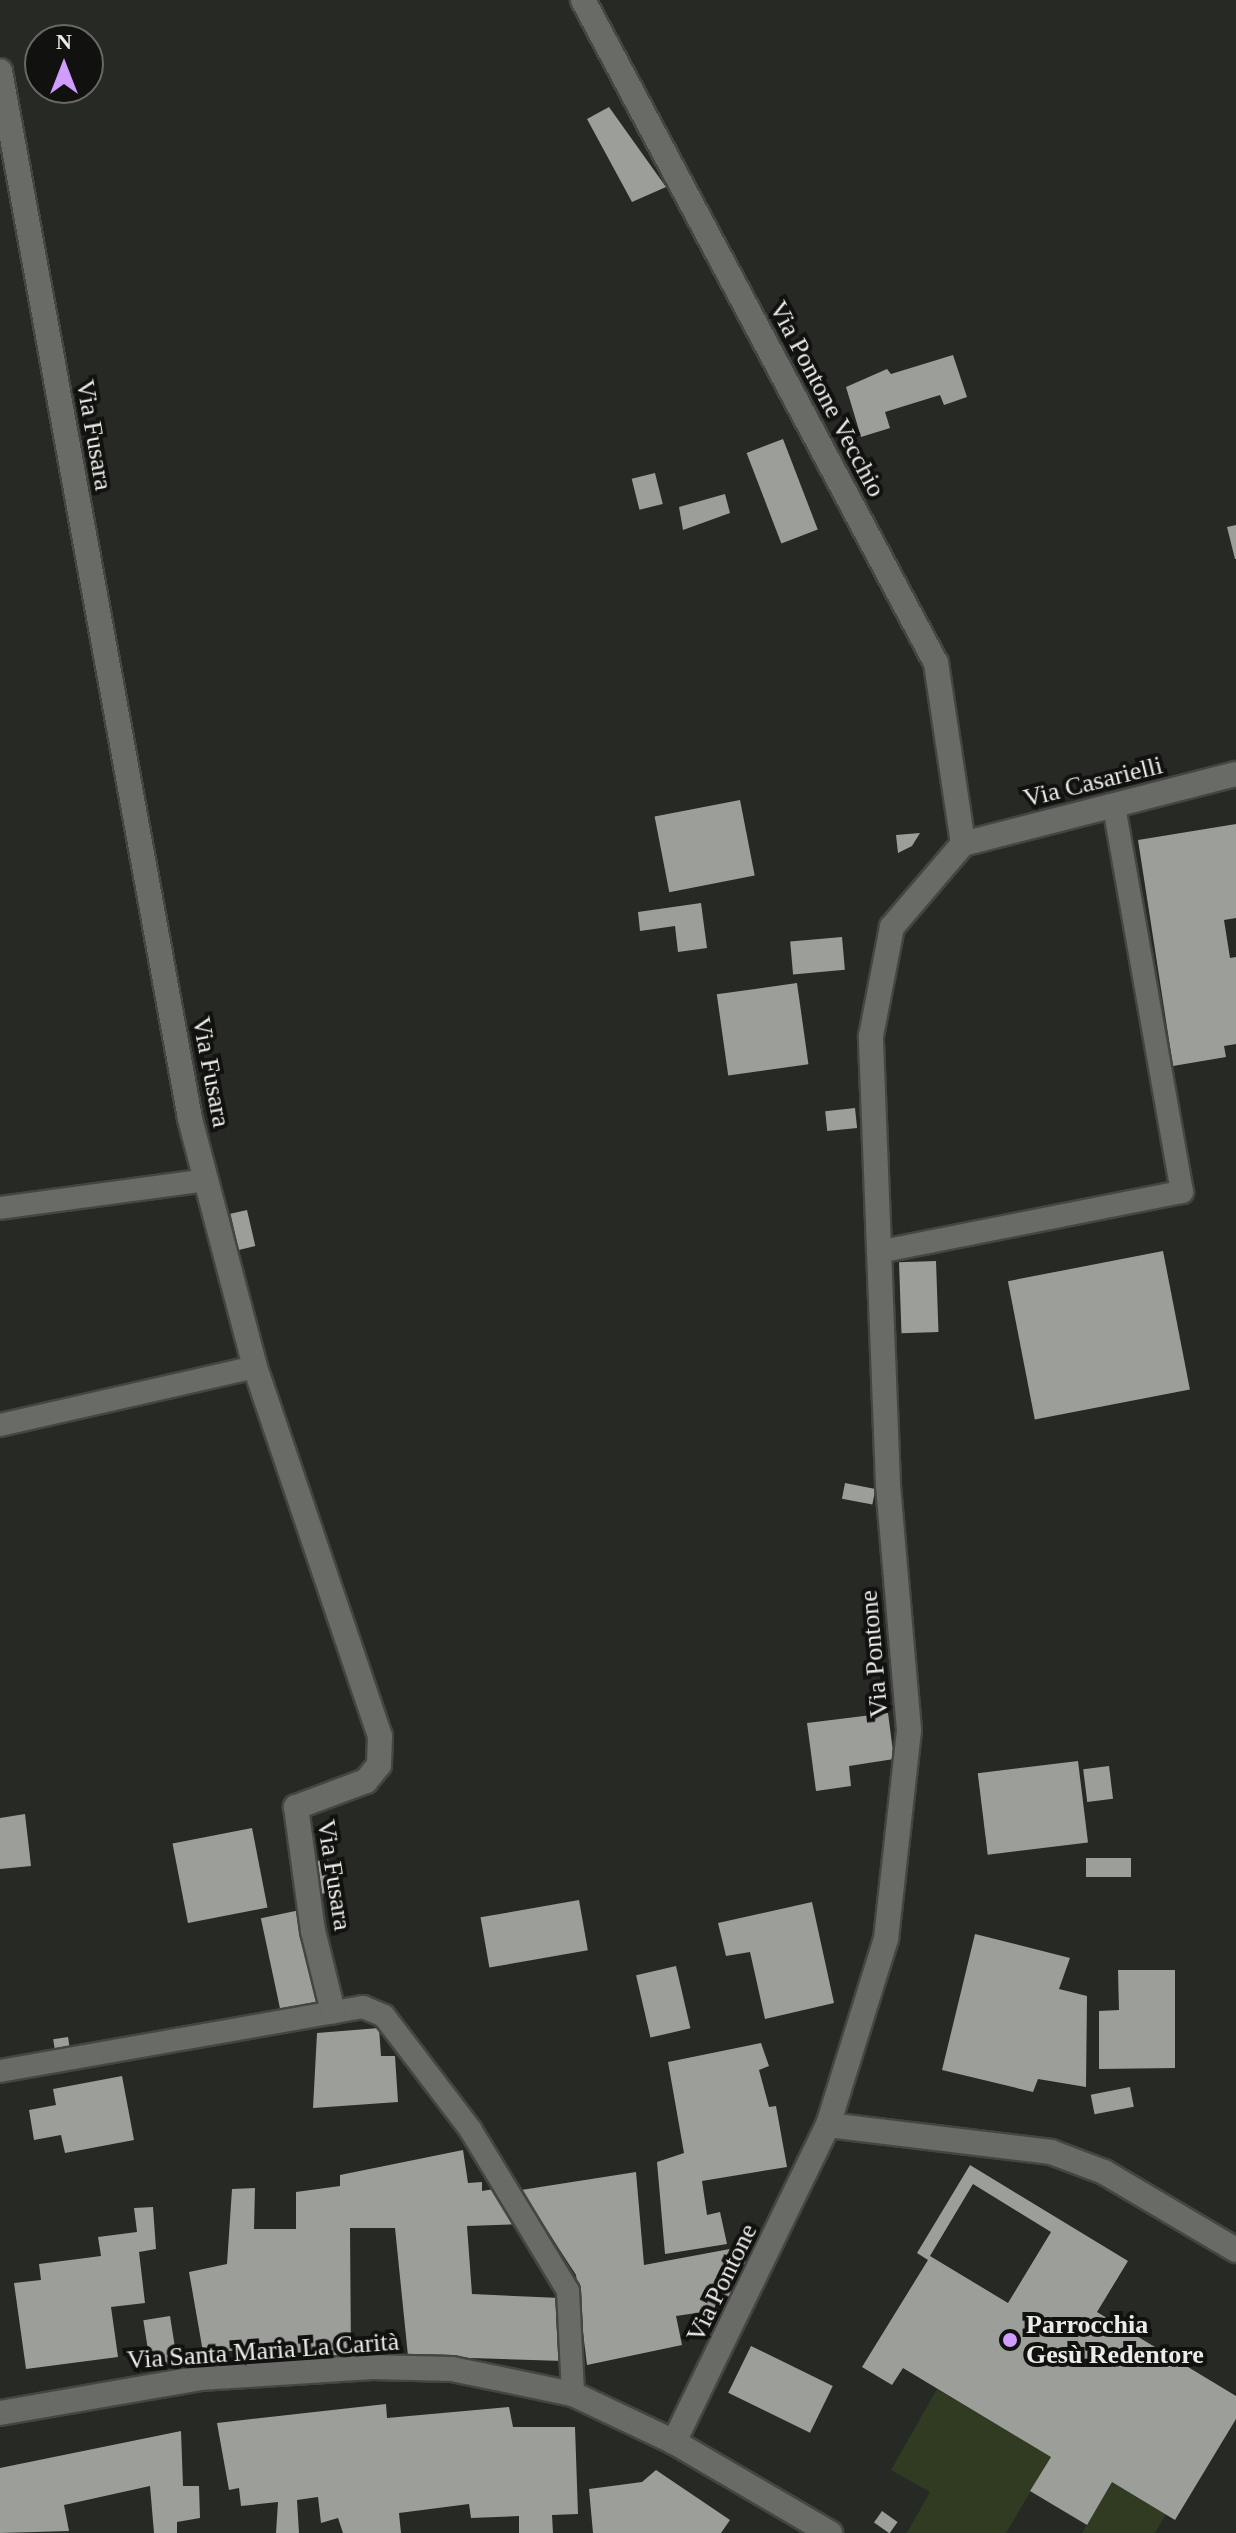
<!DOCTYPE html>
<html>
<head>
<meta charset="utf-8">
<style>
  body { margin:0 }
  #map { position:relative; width:1236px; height:2533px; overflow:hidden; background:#272925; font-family:Georgia,serif }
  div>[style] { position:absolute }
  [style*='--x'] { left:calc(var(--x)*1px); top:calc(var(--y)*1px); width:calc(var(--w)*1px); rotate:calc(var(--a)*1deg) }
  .green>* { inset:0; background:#303b22 }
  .building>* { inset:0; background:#9c9e99; transform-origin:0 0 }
  .roads { filter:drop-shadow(2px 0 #444643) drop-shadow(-2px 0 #444643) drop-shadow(0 2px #444643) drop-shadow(0 -2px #444643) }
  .lane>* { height:22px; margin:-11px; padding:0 11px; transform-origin:11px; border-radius:11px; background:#686b66 }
  .street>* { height:24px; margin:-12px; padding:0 12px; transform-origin:12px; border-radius:12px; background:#686b66 }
  .secondary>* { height:24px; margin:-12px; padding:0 12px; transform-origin:12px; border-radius:12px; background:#686b66 }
  .dots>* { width:22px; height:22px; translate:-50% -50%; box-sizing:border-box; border:4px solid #111110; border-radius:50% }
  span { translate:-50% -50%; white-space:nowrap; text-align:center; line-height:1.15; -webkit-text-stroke:8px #111110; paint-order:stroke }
  .street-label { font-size:26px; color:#eaece9 }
  .poi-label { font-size:26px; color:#eaece9; font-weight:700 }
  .left { translate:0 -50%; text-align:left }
  .north { position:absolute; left:24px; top:24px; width:80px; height:80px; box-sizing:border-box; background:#111110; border:2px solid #686967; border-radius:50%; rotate:0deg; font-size:22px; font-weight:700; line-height:32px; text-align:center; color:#eaece9 }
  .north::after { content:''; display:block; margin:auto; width:28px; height:36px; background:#d09dfe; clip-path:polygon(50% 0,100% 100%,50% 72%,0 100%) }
</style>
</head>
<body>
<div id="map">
  <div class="green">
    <div style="clip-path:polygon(937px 2389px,1051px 2457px,1006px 2533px,907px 2533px,930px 2492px,891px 2470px)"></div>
    <div style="clip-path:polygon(1112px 2482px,1166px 2514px,1155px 2533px,1082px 2533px)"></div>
  </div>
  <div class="building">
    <div style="clip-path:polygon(609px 107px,666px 187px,632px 202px,587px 119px)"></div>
    <div style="clip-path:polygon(953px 355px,967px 397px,944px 405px,940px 395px,885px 412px,890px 428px,861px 437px,846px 387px,887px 369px,891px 374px)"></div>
    <div style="left:783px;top:439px;width:97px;height:39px;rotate:69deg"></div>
    <div style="left:655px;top:473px;width:32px;height:24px;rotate:76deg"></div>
    <div style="clip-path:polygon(725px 494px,730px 513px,683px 530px,679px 507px)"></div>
    <div style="clip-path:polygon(1236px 525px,1236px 559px,1235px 559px,1227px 527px)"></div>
    <div style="left:740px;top:800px;width:77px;height:87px;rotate:79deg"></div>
    <div style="clip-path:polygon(1236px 824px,1236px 918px,1224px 920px,1230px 958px,1236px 957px,1236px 1044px,1224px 1046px,1226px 1057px,1173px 1066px,1138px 840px)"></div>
    <div style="clip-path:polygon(920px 833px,912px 846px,898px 853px,896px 835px)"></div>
    <div style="clip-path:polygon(701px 903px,707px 948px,678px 952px,675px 926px,640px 931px,638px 912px)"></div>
    <div style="left:842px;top:937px;width:33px;height:52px;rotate:85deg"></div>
    <div style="left:797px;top:983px;width:82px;height:81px;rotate:82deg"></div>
    <div style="left:855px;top:1108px;width:20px;height:30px;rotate:84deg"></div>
    <div style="left:247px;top:1210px;width:37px;height:17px;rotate:77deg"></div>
    <div style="left:1163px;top:1251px;width:141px;height:158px;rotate:79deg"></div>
    <div style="left:936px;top:1261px;width:71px;height:37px;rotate:88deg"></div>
    <div style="left:845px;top:1483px;width:31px;height:16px;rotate:11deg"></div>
    <div style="clip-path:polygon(888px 1713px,894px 1759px,849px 1766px,851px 1786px,816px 1791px,807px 1723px)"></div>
    <div style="left:1078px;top:1761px;width:82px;height:101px;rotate:83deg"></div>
    <div style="left:1109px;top:1766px;width:33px;height:26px;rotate:83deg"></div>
    <div style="clip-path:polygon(25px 1814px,31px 1866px,0 1869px,0 1818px)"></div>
    <div style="left:252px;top:1828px;width:81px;height:81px;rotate:79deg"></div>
    <div style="left:1131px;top:1858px;width:19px;height:45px;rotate:90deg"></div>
    <div style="left:328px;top:1859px;width:33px;height:15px;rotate:79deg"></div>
    <div style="left:579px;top:1900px;width:51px;height:100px;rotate:80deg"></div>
    <div style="clip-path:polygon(812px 1902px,834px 2003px,765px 2019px,750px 1952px,726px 1956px,718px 1923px)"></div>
    <div style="left:300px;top:1910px;width:97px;height:40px;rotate:78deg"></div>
    <div style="clip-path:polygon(975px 1934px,1070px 1958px,1059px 1989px,1087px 1996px,1086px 2087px,1038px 2079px,1033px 2092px,942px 2070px)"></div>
    <div style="left:676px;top:1966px;width:64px;height:41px;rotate:77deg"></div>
    <div style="clip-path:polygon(1118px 1970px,1175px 1970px,1175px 2068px,1099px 2069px,1099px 2011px,1119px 2010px)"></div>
    <div style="clip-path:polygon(379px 2028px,381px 2056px,395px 2056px,398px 2102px,313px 2108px,317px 2033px)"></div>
    <div style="left:68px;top:2037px;width:12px;height:15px;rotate:81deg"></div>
    <div style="clip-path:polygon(761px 2043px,769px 2066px,759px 2070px,769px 2107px,776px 2106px,787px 2167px,702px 2181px,707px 2215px,720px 2212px,727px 2244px,665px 2254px,657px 2162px,684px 2153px,668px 2062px)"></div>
    <div style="clip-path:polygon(122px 2076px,134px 2140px,65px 2153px,61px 2135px,34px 2140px,29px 2110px,56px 2105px,53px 2089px)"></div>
    <div style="left:1130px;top:2087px;width:20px;height:40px;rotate:79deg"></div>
    <div style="clip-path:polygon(463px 2150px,468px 2183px,482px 2182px,482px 2191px,500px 2188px,522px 2224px,467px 2226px,472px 2294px,560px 2298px,563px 2361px,408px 2356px,395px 2228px,350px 2228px,351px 2354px,259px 2360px,259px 2350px,203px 2352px,189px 2272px,227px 2264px,232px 2189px,255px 2188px,254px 2229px,296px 2229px,296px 2192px,340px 2186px,340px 2175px)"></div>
    <div style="clip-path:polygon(evenodd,970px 2165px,1128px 2261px,1097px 2312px,1236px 2396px,1236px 2419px,1175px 2520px,1112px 2482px,1087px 2525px,1030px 2491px,1051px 2457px,903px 2368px,892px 2385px,862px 2367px,928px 2260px,917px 2253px,970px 2165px,973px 2184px,1051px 2232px,1008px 2303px,930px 2256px,973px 2184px)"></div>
    <div style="clip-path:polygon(636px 2172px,644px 2265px,762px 2243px,730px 2308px,676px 2316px,682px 2345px,587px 2365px,576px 2275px,521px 2190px)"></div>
    <div style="clip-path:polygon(153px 2207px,156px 2249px,139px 2252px,145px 2303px,111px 2307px,118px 2357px,26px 2369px,14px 2283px,41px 2280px,39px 2264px,101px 2256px,98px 2237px,137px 2232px,134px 2208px)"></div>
    <div style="left:170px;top:2316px;width:47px;height:27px;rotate:81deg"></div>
    <div style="left:751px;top:2346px;width:91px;height:52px;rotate:26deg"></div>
    <div style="clip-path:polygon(386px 2404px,387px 2418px,509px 2407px,513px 2427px,575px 2427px,578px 2514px,552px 2515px,553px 2533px,519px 2533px,519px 2516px,471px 2518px,469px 2504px,399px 2513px,401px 2533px,343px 2533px,338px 2518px,321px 2523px,318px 2497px,297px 2500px,299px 2533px,276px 2533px,278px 2502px,241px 2506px,239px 2488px,229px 2490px,217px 2423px)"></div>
    <div style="clip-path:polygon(181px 2431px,183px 2486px,199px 2486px,200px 2518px,177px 2522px,177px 2533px,154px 2533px,150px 2486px,64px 2505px,69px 2531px,0 2533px,0 2468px)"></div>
    <div style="clip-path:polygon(656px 2470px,730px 2520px,721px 2533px,593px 2533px,589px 2489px,642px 2482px)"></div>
    <div style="left:882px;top:2511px;width:19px;height:14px;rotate:35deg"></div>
  </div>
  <div class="roads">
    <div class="lane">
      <div style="--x:0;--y:1208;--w:208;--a:-7.7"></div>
      <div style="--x:878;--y:1252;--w:310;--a:-11.2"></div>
      <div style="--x:1182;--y:1192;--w:392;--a:-100"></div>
      <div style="--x:0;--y:1425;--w:262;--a:-12.8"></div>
      <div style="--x:0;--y:2071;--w:369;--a:-10"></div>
      <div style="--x:363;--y:2007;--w:23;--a:23"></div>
      <div style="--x:384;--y:2016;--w:142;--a:52.7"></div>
      <div style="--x:470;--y:2129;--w:189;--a:58.8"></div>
      <div style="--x:568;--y:2291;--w:103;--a:87.2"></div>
    </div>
    <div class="street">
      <div style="--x:583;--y:0;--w:751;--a:61.97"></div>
      <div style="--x:936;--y:663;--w:183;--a:81.5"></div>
      <div style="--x:0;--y:71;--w:1065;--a:79.72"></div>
      <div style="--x:190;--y:1119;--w:256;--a:75.3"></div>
      <div style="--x:255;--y:1367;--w:390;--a:71.3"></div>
      <div style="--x:380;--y:1736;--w:29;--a:92"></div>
      <div style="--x:379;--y:1765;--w:21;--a:129"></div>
      <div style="--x:366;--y:1781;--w:75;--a:159.6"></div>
      <div style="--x:296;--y:1807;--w:125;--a:82.2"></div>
      <div style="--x:313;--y:1931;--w:83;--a:76.1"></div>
      <div style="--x:963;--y:844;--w:282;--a:-14.4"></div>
      <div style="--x:828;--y:2125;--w:225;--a:6.9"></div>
      <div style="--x:1051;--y:2152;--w:57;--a:20.7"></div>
      <div style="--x:1104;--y:2172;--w:153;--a:30.6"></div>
      <div style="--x:674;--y:2442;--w:352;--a:-64.1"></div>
      <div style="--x:828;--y:2125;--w:195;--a:-72.7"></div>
      <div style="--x:886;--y:1939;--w:210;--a:-83.7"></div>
      <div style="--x:909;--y:1730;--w:247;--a:-94.9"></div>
      <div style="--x:888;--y:1484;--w:448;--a:-92.2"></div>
      <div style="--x:871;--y:1036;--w:111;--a:-79.1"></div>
      <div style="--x:892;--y:927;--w:109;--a:-49.5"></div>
    </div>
    <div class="secondary">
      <div style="--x:0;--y:2413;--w:203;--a:-9.9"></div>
      <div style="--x:200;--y:2378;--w:173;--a:-3.6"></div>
      <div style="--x:373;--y:2367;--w:79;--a:1.5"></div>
      <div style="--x:452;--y:2369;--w:124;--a:11.7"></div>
      <div style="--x:573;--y:2394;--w:112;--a:25.4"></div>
      <div style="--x:674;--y:2442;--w:181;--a:30.3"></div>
    </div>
  </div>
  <div class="dots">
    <div style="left:1010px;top:2340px;background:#d09dfe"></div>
  </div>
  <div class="street-label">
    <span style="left:827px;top:399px;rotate:62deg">Via Pontone Vecchio</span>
    <span style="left:94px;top:435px;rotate:80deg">Via Fusara</span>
    <span style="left:1093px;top:782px;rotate:-14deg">Via Casarielli</span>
    <span style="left:211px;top:1072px;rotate:79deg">Via Fusara</span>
    <span style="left:874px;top:1654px;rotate:-95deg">Via Pontone</span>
    <span style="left:334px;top:1875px;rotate:81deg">Via Fusara</span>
    <span style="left:722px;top:2283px;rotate:-64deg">Via Pontone</span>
    <span style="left:263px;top:2351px;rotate:-4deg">Via Santa Maria La Carità</span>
  </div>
  <div class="poi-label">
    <span class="left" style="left:1026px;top:2340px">Parrocchia<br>Gesù Redentore</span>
  </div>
  <div class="north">N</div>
</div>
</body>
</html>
